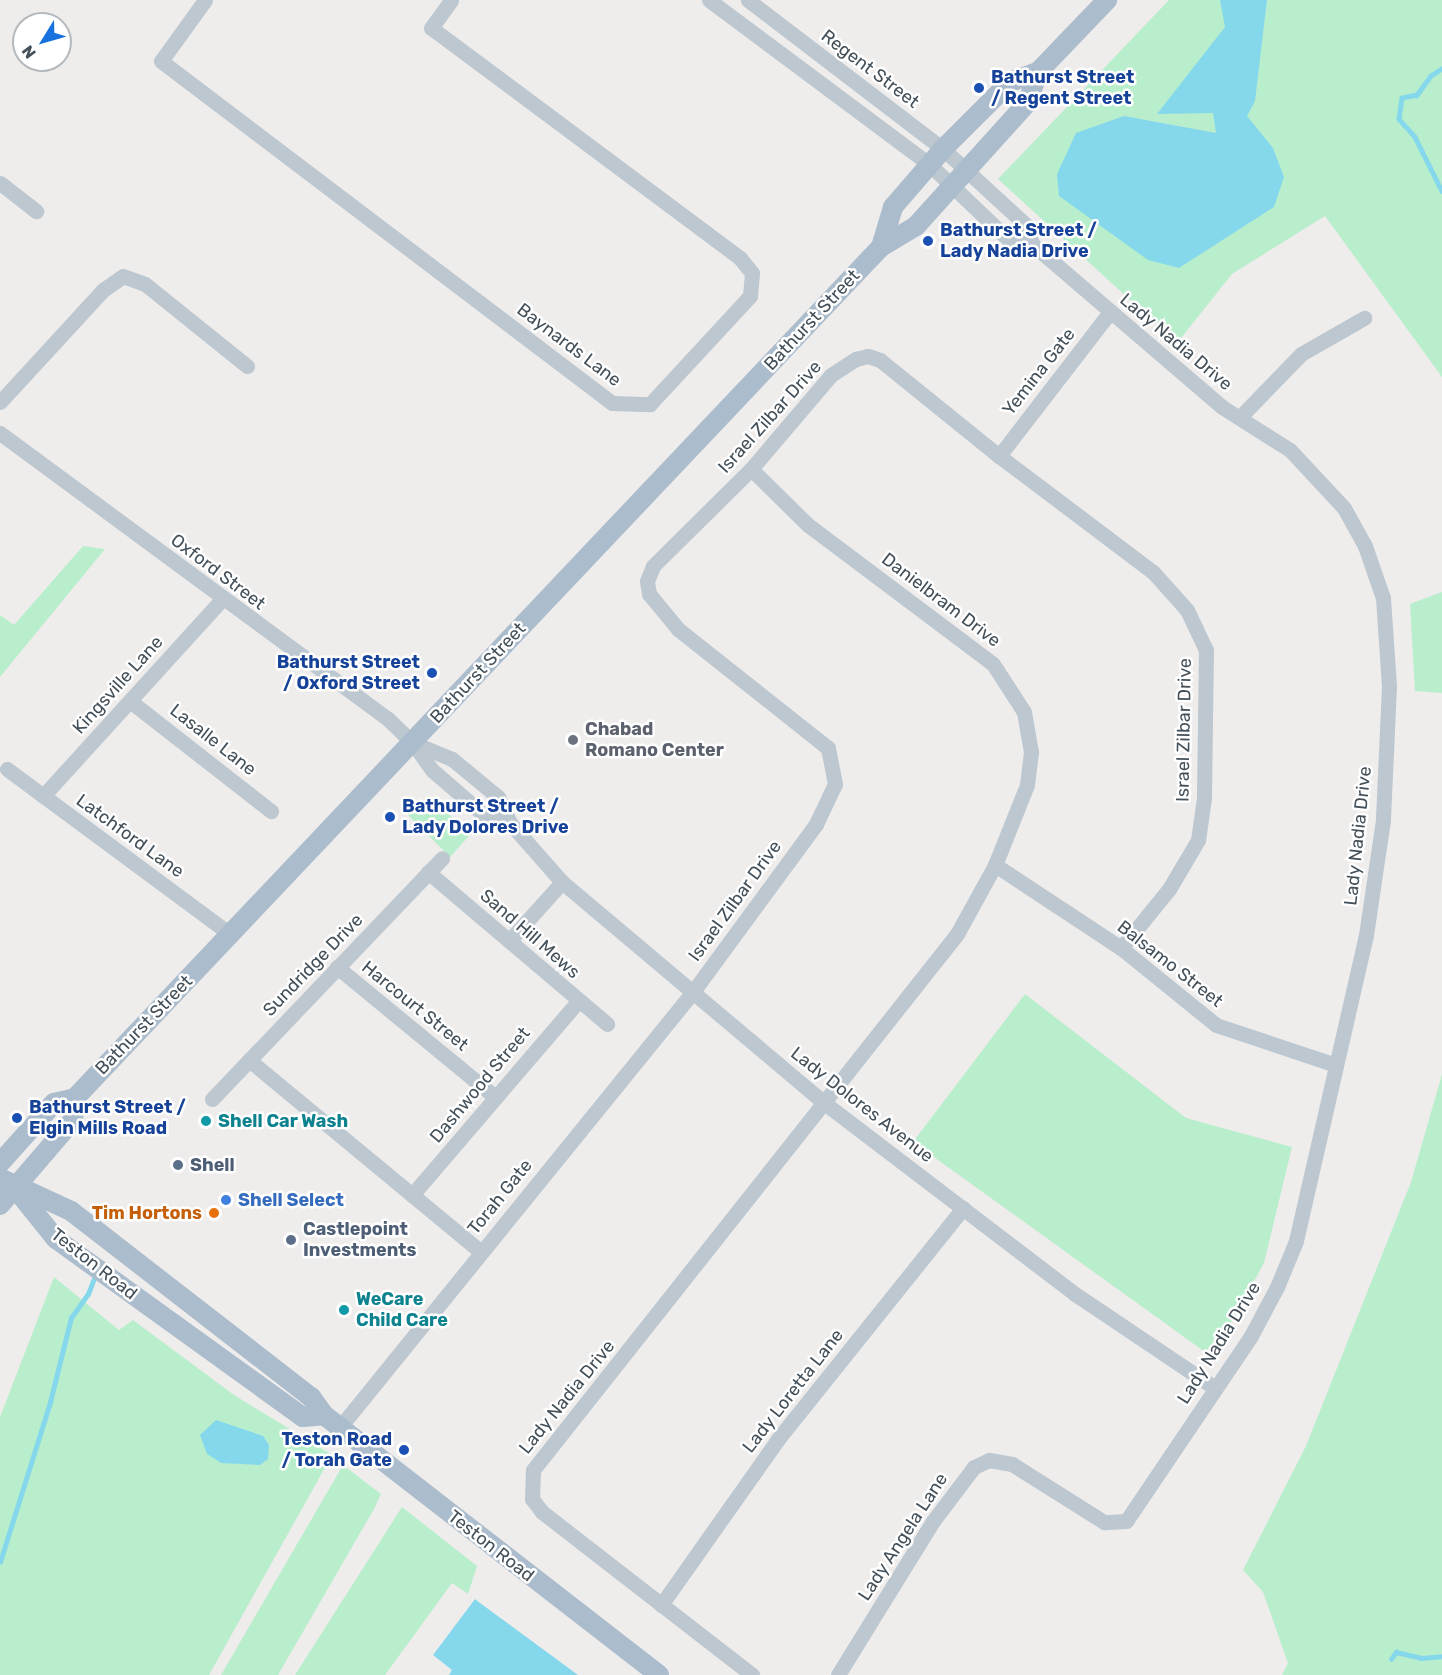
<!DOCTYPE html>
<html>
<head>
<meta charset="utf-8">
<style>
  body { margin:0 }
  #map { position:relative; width:1442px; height:1675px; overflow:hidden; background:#efecec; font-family:Rubik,sans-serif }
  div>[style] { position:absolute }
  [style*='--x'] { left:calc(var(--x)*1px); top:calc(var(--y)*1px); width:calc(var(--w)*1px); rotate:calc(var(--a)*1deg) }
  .green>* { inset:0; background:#b8eecc }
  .water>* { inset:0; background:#85d8ec }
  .stream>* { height:4.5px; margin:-2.25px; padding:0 2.25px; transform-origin:2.25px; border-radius:2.25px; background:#85d8ec }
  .minor>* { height:15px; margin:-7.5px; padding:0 7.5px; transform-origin:7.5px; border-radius:7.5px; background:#bcc7cf }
  .major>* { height:20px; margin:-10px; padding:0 10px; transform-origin:10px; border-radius:10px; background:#abbccc }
  .dots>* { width:16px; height:16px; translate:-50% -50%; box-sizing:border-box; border:3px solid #fff; border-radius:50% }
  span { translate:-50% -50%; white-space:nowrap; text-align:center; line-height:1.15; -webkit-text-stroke:5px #fff; paint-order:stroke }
  .street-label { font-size:18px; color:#445059 }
  .transit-label { font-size:18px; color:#164399; font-weight:700 }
  .left { translate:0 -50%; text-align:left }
  .right { translate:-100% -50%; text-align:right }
  .worship-label { font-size:18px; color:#5b616d; font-weight:700 }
  .culture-label { font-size:18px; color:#0d838f; font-weight:700 }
  .service-label { font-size:18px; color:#4e5e75; font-weight:700 }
  .shop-label { font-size:18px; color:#366cbe; font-weight:700 }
  .food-label { font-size:18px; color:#c56008; font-weight:700 }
  .north { position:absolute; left:12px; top:12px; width:60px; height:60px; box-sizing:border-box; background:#fff; border:2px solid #b4b9bd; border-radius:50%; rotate:233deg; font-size:16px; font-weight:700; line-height:24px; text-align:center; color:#445059 }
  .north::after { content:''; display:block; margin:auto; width:21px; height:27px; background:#1772de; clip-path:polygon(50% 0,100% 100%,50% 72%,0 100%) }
</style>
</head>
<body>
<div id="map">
  <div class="green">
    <div style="clip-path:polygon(1169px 0,1442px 0,1442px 377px,1325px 216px,1232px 274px,1177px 343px,998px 179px)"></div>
    <div style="clip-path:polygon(83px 546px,105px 549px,0 677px,0 615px,14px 625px)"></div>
    <div style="clip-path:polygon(1442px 592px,1442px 693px,1415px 691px,1410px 604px)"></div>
    <div style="clip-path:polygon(445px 810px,469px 836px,450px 857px,406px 813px)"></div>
    <div style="clip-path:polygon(1025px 994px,1186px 1118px,1292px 1147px,1264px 1263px,1212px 1357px,913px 1142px)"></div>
    <div style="clip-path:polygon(1442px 1074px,1442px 1675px,1282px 1675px,1288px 1663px,1263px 1592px,1243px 1570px,1306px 1446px,1411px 1182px)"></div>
    <div style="clip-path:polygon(54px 1277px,119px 1330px,133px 1320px,234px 1395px,332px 1455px,209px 1675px,0 1675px,0 1417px)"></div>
    <div style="clip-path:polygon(343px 1465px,381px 1494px,374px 1509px,278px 1675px,221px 1675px)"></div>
    <div style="clip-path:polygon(402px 1507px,477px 1566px,468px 1594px,452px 1583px,385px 1675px,295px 1675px)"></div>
  </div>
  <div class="water">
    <div style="clip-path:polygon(1220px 0,1267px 0,1255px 101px,1247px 116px,1273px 148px,1284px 177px,1274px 207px,1179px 268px,1148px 260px,1059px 196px,1057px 174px,1076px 133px,1124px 116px,1216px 133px,1213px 113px,1157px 114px,1225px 27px)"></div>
    <div style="clip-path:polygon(216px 1420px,263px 1436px,269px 1445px,268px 1459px,260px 1465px,221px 1463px,207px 1454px,200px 1435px)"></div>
    <div style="clip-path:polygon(475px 1599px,480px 1603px,578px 1675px,449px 1675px,452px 1670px,433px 1655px)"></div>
  </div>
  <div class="stream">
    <div style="--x:1442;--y:69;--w:13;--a:148"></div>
    <div style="--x:1431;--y:76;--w:24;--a:126"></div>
    <div style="--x:1417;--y:95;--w:15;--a:169"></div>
    <div style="--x:1402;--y:98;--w:21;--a:98"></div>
    <div style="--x:1399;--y:119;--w:24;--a:48"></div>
    <div style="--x:1415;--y:137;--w:60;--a:63.4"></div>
    <div style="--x:0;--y:1562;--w:168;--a:-72.6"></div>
    <div style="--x:50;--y:1402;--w:87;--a:-76"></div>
    <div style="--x:71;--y:1318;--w:29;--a:-55"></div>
    <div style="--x:88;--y:1294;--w:19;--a:-69"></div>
    <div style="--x:1391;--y:1659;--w:9;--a:-54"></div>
    <div style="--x:1396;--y:1652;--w:26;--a:13"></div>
    <div style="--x:1421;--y:1658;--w:21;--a:-5"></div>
  </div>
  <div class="minor">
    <div style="--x:205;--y:0;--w:75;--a:125.8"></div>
    <div style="--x:161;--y:61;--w:566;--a:37.17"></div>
    <div style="--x:612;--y:403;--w:38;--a:2"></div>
    <div style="--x:650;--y:404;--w:147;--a:-47.2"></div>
    <div style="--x:750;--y:296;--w:23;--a:-85"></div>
    <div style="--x:752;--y:273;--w:19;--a:-129"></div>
    <div style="--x:740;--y:258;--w:385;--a:-143.3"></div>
    <div style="--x:431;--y:28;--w:34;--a:-54"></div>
    <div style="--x:709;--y:0;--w:276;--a:36.7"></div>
    <div style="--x:930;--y:165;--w:110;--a:43.5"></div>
    <div style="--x:1010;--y:241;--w:22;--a:8"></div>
    <div style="--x:1032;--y:244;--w:250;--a:40.6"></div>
    <div style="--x:1222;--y:407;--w:80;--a:32.3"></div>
    <div style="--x:1290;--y:450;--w:79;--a:47"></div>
    <div style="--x:1344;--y:508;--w:43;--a:61.1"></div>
    <div style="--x:1365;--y:546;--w:55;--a:70.9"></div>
    <div style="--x:1383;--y:598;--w:88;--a:86.1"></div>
    <div style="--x:1389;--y:686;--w:134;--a:92.6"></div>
    <div style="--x:1383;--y:820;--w:116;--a:98.4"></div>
    <div style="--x:1366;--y:935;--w:314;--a:102.9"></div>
    <div style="--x:1296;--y:1241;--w:50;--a:112.4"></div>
    <div style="--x:1277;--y:1287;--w:55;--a:118"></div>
    <div style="--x:1251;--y:1336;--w:223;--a:124"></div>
    <div style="--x:1126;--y:1521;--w:22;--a:177"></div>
    <div style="--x:1104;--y:1522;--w:109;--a:-147.8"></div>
    <div style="--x:1012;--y:1464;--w:23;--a:-170"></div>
    <div style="--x:989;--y:1460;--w:17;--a:155"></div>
    <div style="--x:974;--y:1467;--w:68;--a:127.2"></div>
    <div style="--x:933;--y:1521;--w:181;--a:121.7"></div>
    <div style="--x:748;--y:0;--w:245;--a:37.4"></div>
    <div style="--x:943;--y:149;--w:113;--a:42.5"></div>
    <div style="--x:1026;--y:225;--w:20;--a:72"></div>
    <div style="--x:0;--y:183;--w:46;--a:37.9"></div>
    <div style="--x:0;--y:402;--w:152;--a:-47.4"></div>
    <div style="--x:103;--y:290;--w:24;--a:-35"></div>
    <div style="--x:123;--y:276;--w:23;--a:20"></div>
    <div style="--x:145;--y:284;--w:131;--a:38.8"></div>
    <div style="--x:1241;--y:416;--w:86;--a:-45.9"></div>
    <div style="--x:1301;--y:354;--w:73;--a:-29.7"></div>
    <div style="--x:0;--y:433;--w:482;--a:36.4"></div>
    <div style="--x:388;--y:719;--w:35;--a:44"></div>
    <div style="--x:413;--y:743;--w:33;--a:55"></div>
    <div style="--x:432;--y:770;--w:69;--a:40.9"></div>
    <div style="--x:484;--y:815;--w:27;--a:17"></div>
    <div style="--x:999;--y:456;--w:182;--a:-52.4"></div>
    <div style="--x:751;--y:469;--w:80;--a:44.5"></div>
    <div style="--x:808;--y:525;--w:231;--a:36.9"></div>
    <div style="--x:993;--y:664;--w:57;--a:57.1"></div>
    <div style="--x:1024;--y:712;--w:41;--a:80.1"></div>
    <div style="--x:1031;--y:752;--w:33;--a:97"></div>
    <div style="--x:1027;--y:785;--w:86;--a:111.8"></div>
    <div style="--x:995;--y:865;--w:79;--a:118.8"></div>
    <div style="--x:957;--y:934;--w:683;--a:128.35"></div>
    <div style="--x:533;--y:1470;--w:29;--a:92"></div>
    <div style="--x:532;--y:1499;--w:16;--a:52"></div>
    <div style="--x:542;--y:1512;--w:266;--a:37.8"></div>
    <div style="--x:130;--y:701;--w:179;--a:38"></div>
    <div style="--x:413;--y:743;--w:42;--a:22.3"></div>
    <div style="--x:452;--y:759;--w:60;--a:39.6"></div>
    <div style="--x:498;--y:797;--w:29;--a:65"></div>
    <div style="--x:510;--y:823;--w:79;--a:48.6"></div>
    <div style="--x:562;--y:882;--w:341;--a:40.1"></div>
    <div style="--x:823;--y:1102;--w:317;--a:37.3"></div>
    <div style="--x:1075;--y:1294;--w:169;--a:33.9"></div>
    <div style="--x:7;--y:769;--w:277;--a:36.5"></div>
    <div style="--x:43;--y:796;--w:266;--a:-47.7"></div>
    <div style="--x:995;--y:865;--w:151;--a:33.4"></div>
    <div style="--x:1121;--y:948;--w:122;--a:39"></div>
    <div style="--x:1216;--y:1025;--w:126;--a:18.4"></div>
    <div style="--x:428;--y:872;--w:235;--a:40.3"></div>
    <div style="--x:510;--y:940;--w:78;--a:-48.1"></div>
    <div style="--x:337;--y:967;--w:205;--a:39.4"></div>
    <div style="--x:249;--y:1060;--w:301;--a:39.6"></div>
    <div style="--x:212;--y:1099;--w:333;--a:-46.3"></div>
    <div style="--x:412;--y:1195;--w:255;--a:-49.4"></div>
    <div style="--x:340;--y:1427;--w:559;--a:-50.96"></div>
    <div style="--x:692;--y:993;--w:210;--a:-53.7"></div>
    <div style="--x:816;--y:824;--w:44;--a:-64.6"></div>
    <div style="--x:835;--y:784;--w:37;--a:-101"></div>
    <div style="--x:828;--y:748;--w:191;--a:-141.6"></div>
    <div style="--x:678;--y:629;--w:45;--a:-129.6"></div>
    <div style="--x:649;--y:594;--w:13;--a:-99"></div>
    <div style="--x:647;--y:581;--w:16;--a:-68"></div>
    <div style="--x:653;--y:566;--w:138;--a:-44.7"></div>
    <div style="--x:751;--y:469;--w:123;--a:-49.6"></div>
    <div style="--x:831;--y:375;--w:30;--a:-33"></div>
    <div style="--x:856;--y:359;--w:12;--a:-14"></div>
    <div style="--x:868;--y:356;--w:13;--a:18"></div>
    <div style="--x:880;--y:360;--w:153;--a:38.9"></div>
    <div style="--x:999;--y:456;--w:193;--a:37"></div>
    <div style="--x:1153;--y:572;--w:51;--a:48.2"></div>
    <div style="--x:1187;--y:610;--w:44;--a:64.6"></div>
    <div style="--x:1206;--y:650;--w:148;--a:90.8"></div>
    <div style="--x:1204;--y:798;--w:42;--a:98.1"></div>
    <div style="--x:1198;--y:840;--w:57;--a:120.6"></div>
    <div style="--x:1169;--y:889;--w:76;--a:129.1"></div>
    <div style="--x:661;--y:1605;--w:203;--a:-54.8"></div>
    <div style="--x:778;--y:1439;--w:296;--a:-51.3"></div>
  </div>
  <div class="major">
    <div style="--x:881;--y:247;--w:42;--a:-73.3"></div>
    <div style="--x:893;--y:207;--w:77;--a:-49.2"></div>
    <div style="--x:943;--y:149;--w:95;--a:-45"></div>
    <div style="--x:1010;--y:82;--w:30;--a:-20"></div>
    <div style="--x:1038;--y:72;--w:100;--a:-46.2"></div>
    <div style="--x:0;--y:1163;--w:81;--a:-48"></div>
    <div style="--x:54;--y:1103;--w:22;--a:-13"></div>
    <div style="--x:75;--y:1098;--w:1172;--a:-46.56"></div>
    <div style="--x:881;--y:247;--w:41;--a:-31"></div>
    <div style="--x:916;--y:226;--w:167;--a:-47.9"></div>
    <div style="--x:1028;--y:102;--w:32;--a:-72"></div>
    <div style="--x:0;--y:1178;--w:78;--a:24.9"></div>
    <div style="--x:71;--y:1211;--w:304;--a:37.8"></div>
    <div style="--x:311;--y:1397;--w:22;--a:54"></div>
    <div style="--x:324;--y:1415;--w:424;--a:37.8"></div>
    <div style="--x:15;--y:1188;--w:65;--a:51.2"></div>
    <div style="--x:56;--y:1239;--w:304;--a:35.8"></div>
    <div style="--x:303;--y:1417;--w:21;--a:-5"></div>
    <div style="--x:0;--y:1205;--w:112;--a:-49.3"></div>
    <div style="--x:73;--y:1120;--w:22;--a:-85"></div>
  </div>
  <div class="dots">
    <div style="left:979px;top:88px;background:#1a4fb4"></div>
    <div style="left:928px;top:241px;background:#1a4fb4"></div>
    <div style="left:432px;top:673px;background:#1a4fb4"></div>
    <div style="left:573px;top:740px;background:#6b7280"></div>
    <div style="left:390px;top:817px;background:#1a4fb4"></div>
    <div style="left:17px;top:1118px;background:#1a4fb4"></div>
    <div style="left:206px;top:1121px;background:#0f9aa8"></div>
    <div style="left:178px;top:1165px;background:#5c6f8a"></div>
    <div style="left:226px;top:1200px;background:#3f7fe0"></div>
    <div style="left:214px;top:1213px;background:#e8710a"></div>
    <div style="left:291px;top:1240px;background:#5c6f8a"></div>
    <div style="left:344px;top:1310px;background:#0f9aa8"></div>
    <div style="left:404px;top:1450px;background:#1a4fb4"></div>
  </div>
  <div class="street-label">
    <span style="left:870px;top:69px;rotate:37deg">Regent Street</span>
    <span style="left:812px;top:320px;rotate:-47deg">Bathurst Street</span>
    <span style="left:1176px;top:342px;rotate:40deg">Lady Nadia Drive</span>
    <span style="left:569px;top:345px;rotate:37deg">Baynards Lane</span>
    <span style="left:1039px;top:372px;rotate:-52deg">Yemina Gate</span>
    <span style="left:770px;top:417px;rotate:-48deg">Israel Zilbar Drive</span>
    <span style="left:218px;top:572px;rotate:37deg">Oxford Street</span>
    <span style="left:941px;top:600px;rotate:37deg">Danielbram Drive</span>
    <span style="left:478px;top:673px;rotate:-47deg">Bathurst Street</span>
    <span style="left:118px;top:685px;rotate:-48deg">Kingsville Lane</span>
    <span style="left:1184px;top:730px;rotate:-89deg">Israel Zilbar Drive</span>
    <span style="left:213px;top:740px;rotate:38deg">Lasalle Lane</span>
    <span style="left:130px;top:836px;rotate:36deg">Latchford Lane</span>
    <span style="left:1358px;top:836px;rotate:-84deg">Lady Nadia Drive</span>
    <span style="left:735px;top:901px;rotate:-54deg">Israel Zilbar Drive</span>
    <span style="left:530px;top:934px;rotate:41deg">Sand Hill Mews</span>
    <span style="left:1170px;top:964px;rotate:38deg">Balsamo Street</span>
    <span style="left:313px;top:965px;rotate:-46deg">Sundridge Drive</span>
    <span style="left:415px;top:1006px;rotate:39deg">Harcourt Street</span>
    <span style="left:144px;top:1025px;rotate:-46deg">Bathurst Street</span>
    <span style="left:480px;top:1085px;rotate:-50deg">Dashwood Street</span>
    <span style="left:862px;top:1105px;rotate:38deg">Lady Dolores Avenue</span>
    <span style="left:500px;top:1197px;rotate:-51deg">Torah Gate</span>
    <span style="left:94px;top:1264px;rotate:38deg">Teston Road</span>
    <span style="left:1219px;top:1343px;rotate:-58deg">Lady Nadia Drive</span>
    <span style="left:793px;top:1391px;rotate:-52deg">Lady Loretta Lane</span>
    <span style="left:567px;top:1397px;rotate:-51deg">Lady Nadia Drive</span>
    <span style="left:903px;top:1537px;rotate:-57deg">Lady Angela Lane</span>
    <span style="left:491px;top:1546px;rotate:38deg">Teston Road</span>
  </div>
  <div class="transit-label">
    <span class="left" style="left:991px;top:88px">Bathurst Street<br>/ Regent Street</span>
    <span class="left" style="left:940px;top:241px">Bathurst Street /<br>Lady Nadia Drive</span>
    <span class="right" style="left:420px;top:673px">Bathurst Street<br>/ Oxford Street</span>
    <span class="left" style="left:402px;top:817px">Bathurst Street /<br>Lady Dolores Drive</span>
    <span class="left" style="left:29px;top:1118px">Bathurst Street /<br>Elgin Mills Road</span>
    <span class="right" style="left:392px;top:1450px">Teston Road<br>/ Torah Gate</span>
  </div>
  <div class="worship-label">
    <span class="left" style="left:585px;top:740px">Chabad<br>Romano Center</span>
  </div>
  <div class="culture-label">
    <span class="left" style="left:218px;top:1121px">Shell Car Wash</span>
    <span class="left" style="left:356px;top:1310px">WeCare<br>Child Care</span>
  </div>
  <div class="service-label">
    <span class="left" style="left:190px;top:1165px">Shell</span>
    <span class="left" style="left:303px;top:1240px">Castlepoint<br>Investments</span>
  </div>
  <div class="shop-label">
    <span class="left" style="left:238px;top:1200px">Shell Select</span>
  </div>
  <div class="food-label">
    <span class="right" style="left:202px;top:1213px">Tim Hortons</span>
  </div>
  <div class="north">N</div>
</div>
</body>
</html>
